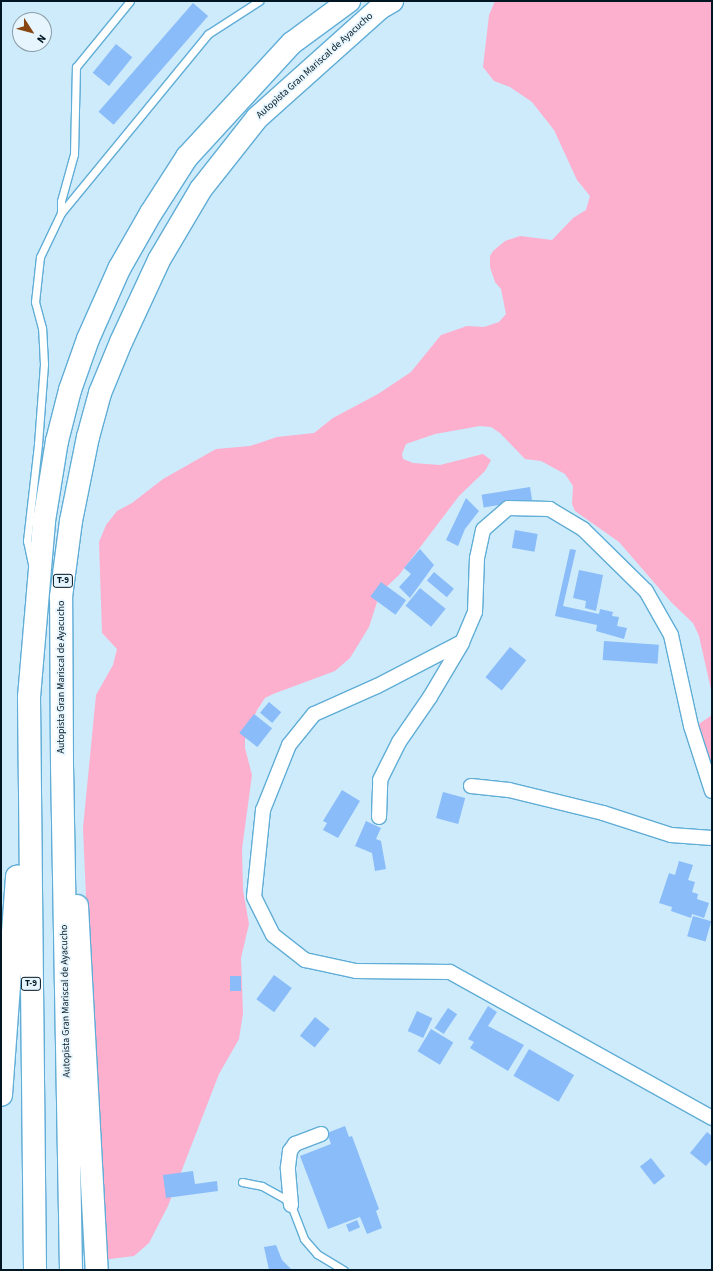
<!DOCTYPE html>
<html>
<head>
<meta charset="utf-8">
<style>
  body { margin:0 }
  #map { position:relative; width:713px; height:1271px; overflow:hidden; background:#ceebfc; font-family:"Source Sans 3",sans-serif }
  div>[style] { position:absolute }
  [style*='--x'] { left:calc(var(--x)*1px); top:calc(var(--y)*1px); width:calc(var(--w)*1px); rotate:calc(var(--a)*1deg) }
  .green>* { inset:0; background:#fdafce }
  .building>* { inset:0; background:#89bcf9; transform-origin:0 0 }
  .roads { filter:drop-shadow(1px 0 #60add6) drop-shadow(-1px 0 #60add6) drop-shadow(0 1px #60add6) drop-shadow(0 -1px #60add6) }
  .lane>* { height:7px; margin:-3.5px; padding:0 3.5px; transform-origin:3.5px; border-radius:3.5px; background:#fff }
  .street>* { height:14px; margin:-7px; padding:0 7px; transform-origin:7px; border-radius:7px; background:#fff }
  .highway>* { height:22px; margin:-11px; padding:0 11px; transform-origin:11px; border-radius:11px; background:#fff }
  span { translate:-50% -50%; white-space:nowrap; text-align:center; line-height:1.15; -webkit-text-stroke:3.5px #e7f6fe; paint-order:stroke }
  .shield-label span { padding:1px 3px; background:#e7f6fe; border:1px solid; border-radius:3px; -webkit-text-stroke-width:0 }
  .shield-label { font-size:9px; color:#001622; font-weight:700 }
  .street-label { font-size:10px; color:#001622 }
  .frame { position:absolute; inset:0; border:2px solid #001622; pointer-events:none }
  .north { position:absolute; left:12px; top:12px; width:40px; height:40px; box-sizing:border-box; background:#e7f6fe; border:1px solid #8b9ca6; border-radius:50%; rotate:126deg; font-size:11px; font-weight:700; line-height:16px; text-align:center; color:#001622 }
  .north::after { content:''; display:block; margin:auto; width:14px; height:18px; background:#874611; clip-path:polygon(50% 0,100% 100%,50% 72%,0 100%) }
</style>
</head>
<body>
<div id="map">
  <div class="green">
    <div style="clip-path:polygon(495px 1px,712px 1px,712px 694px,699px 636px,693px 623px,671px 602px,619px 542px,575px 511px,572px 504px,573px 486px,565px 474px,541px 461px,525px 459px,500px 433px,491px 427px,480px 426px,435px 434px,406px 444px,402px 454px,403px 459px,413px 463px,440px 465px,483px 454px,491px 460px,485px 471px,459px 496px,399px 575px,380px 593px,369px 627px,350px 658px,335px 671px,273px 694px,265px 698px,257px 710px,245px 739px,245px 748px,252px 775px,242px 849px,243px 890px,249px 924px,241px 958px,243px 1013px,239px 1039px,219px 1074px,168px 1206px,149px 1243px,134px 1256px,102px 1260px,83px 828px,96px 695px,113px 665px,117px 649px,102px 633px,99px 542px,106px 525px,117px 511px,132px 503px,163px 479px,216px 449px,250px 446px,277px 437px,314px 433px,333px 418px,378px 394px,411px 372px,441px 335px,467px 326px,484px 327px,499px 322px,506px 314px,501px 289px,495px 282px,490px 267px,490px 256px,493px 251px,505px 241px,520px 236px,552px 240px,573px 218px,586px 210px,590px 196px,577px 180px,554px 130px,532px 102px,510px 87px,494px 81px,483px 67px,489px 15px)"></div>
    <div style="clip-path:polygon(712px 715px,712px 793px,693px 728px)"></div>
  </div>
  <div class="building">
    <div style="left:193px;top:3px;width:20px;height:144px;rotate:41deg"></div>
    <div style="left:116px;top:44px;width:21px;height:37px;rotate:39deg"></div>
    <div style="left:530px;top:487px;width:13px;height:49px;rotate:81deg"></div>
    <div style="clip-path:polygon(466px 498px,479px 511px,465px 529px,458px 546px,446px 540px)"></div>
    <div style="left:515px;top:530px;width:23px;height:18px;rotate:10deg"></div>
    <div style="clip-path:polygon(420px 549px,434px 565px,410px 598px,399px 587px,411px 574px,404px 568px)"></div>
    <div style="clip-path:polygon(570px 549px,576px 550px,563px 606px,599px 614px,600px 609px,613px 612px,612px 616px,619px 617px,617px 626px,627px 628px,624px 639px,596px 631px,597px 625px,555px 616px)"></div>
    <div style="clip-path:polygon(579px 570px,603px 575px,596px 611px,585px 608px,586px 601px,573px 598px)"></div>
    <div style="left:434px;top:572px;width:26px;height:11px;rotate:40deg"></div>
    <div style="left:381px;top:582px;width:31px;height:18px;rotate:36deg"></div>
    <div style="left:420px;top:588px;width:33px;height:23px;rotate:39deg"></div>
    <div style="left:604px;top:641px;width:55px;height:19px;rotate:4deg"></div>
    <div style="left:510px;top:647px;width:21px;height:39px;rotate:39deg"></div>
    <div style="left:269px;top:702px;width:16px;height:14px;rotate:40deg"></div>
    <div style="left:254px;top:714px;width:23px;height:24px;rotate:38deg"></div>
    <div style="clip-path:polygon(342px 790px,360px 801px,338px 838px,323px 830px,327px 823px,323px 821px)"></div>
    <div style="left:443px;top:792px;width:23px;height:27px;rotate:15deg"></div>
    <div style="clip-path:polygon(366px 821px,381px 828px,376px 839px,381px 841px,386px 869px,375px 871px,372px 853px,355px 846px)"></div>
    <div style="clip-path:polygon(679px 861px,693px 865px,688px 880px,695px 882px,692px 892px,698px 894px,697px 899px,709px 903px,704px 918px,692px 914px,691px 918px,671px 911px,672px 907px,659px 903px,669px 873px,675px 875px)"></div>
    <div style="left:693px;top:916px;width:19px;height:21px;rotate:16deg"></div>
    <div style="left:274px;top:975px;width:22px;height:30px;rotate:36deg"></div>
    <div style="left:230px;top:976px;width:11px;height:15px"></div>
    <div style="clip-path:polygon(488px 1006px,497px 1012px,488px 1026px,524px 1045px,508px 1071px,470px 1048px,474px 1042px,468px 1039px)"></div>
    <div style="left:448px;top:1008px;width:11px;height:24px;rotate:34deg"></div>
    <div style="left:417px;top:1011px;width:17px;height:22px;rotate:25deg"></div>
    <div style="left:315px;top:1017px;width:19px;height:24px;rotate:39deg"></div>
    <div style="left:431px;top:1029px;width:26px;height:26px;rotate:31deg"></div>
    <div style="left:529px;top:1049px;width:52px;height:31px;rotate:30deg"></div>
    <div style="clip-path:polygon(345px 1126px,349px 1137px,352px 1136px,379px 1209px,376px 1211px,382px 1228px,367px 1234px,360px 1217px,328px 1229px,300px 1156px,331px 1144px,327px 1133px)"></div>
    <div style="clip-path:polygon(707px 1132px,712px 1136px,712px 1159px,706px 1166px,690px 1153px)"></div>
    <div style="left:651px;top:1158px;width:23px;height:14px;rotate:52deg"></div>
    <div style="clip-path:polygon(193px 1171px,195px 1184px,217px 1181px,218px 1191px,166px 1198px,163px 1175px)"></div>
    <div style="left:357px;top:1220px;width:8px;height:12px;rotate:67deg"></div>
    <div style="clip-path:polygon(276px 1245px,282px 1260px,292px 1270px,269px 1270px,264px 1247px)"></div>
  </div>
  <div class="roads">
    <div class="lane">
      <div style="--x:61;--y:212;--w:11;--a:-90"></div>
      <div style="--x:61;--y:201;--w:49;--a:-74.5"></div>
      <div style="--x:74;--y:154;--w:87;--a:-88.7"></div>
      <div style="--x:76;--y:67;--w:85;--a:-50.7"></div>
      <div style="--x:32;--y:564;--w:24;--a:-102"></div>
      <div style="--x:27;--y:541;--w:98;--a:-83.5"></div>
      <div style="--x:38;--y:444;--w:80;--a:-85.7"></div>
      <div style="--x:44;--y:364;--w:36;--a:-93"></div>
      <div style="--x:42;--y:328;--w:27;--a:-105"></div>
      <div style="--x:35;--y:302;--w:45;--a:-83.7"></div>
      <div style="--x:40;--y:257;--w:49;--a:-64.5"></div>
      <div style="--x:61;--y:213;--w:232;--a:-50.6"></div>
      <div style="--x:208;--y:34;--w:61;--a:-32.9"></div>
      <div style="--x:242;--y:1182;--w:20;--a:11"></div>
      <div style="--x:262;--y:1186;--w:26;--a:29"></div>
      <div style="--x:285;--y:1199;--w:8;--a:45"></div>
      <div style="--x:291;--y:1205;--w:36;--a:69"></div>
      <div style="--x:304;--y:1239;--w:20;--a:49"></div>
      <div style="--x:317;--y:1254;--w:31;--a:31"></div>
    </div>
    <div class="street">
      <div style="--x:471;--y:786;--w:38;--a:6"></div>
      <div style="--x:509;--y:790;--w:97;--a:13.7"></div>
      <div style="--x:603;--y:813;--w:71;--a:17.9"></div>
      <div style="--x:671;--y:835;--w:41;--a:4.2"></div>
      <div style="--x:712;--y:791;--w:68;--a:-107.9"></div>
      <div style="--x:691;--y:726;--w:93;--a:-102.4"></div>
      <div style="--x:671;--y:635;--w:51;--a:-119.6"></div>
      <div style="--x:646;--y:591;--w:88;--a:-135.5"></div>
      <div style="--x:583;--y:529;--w:39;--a:-149"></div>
      <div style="--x:550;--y:509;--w:42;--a:-178.6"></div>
      <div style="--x:508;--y:508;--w:33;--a:139"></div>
      <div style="--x:483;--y:530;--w:29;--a:102"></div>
      <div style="--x:477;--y:558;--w:54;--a:92.1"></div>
      <div style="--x:475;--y:612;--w:33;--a:113"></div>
      <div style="--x:462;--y:642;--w:96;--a:152.6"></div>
      <div style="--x:377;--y:686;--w:69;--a:156"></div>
      <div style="--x:314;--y:714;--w:40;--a:129"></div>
      <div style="--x:289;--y:745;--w:70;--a:111.8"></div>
      <div style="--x:263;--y:810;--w:87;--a:95.9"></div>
      <div style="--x:254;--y:897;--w:42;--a:63.4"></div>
      <div style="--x:273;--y:935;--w:41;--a:38"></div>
      <div style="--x:305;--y:960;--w:52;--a:12.2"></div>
      <div style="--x:356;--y:971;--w:94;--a:0.6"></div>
      <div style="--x:450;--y:972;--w:300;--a:29.1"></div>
      <div style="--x:379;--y:817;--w:37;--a:-88"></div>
      <div style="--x:380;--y:780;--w:42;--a:-63.4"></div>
      <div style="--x:399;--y:742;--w:55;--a:-55.4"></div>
      <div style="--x:430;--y:697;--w:63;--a:-59.3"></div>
      <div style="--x:291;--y:1205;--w:38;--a:-95"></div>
      <div style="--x:288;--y:1167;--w:16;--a:-83"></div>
      <div style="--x:290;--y:1151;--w:9;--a:-54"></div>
      <div style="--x:295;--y:1144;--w:28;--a:-21"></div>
    </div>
    <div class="highway">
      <div style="--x:77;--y:906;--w:365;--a:86.9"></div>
      <div style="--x:1;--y:1095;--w:219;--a:-85.8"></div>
      <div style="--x:35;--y:1270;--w:573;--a:-90.6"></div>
      <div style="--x:29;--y:697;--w:177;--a:-85.1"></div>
      <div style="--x:44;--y:521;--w:81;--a:-80.8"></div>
      <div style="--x:57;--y:441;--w:53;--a:-75.7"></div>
      <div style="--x:70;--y:390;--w:54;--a:-70.6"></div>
      <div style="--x:88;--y:339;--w:77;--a:-66.1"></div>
      <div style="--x:119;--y:269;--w:64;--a:-60.3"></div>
      <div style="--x:151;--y:213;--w:67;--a:-57.3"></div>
      <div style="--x:187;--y:157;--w:155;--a:-47.4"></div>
      <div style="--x:292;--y:43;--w:71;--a:-36.4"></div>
      <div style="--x:71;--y:1270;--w:505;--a:-91.02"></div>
      <div style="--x:62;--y:765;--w:168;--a:-90.3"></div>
      <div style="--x:61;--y:597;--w:77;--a:-82.5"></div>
      <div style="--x:71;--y:521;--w:86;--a:-78.6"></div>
      <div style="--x:88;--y:437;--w:46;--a:-74.7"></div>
      <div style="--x:100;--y:393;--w:55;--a:-67.6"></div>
      <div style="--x:121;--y:342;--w:90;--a:-65.1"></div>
      <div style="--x:159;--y:260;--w:82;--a:-59.4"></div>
      <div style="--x:201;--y:189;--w:90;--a:-51.7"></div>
      <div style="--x:257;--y:118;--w:165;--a:-41.8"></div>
      <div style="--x:380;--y:8;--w:14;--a:-30"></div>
    </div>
  </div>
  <div class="shield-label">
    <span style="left:63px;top:581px">T-9</span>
    <span style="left:31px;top:984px">T-9</span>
  </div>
  <div class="street-label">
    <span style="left:315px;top:66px;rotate:-42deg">Autopista Gran Mariscal de Ayacucho</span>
    <span style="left:62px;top:677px;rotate:-90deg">Autopista Gran Mariscal de Ayacucho</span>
    <span style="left:66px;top:1001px;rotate:-91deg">Autopista Gran Mariscal de Ayacucho</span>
  </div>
  <div class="frame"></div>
  <div class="north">N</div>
</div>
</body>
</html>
